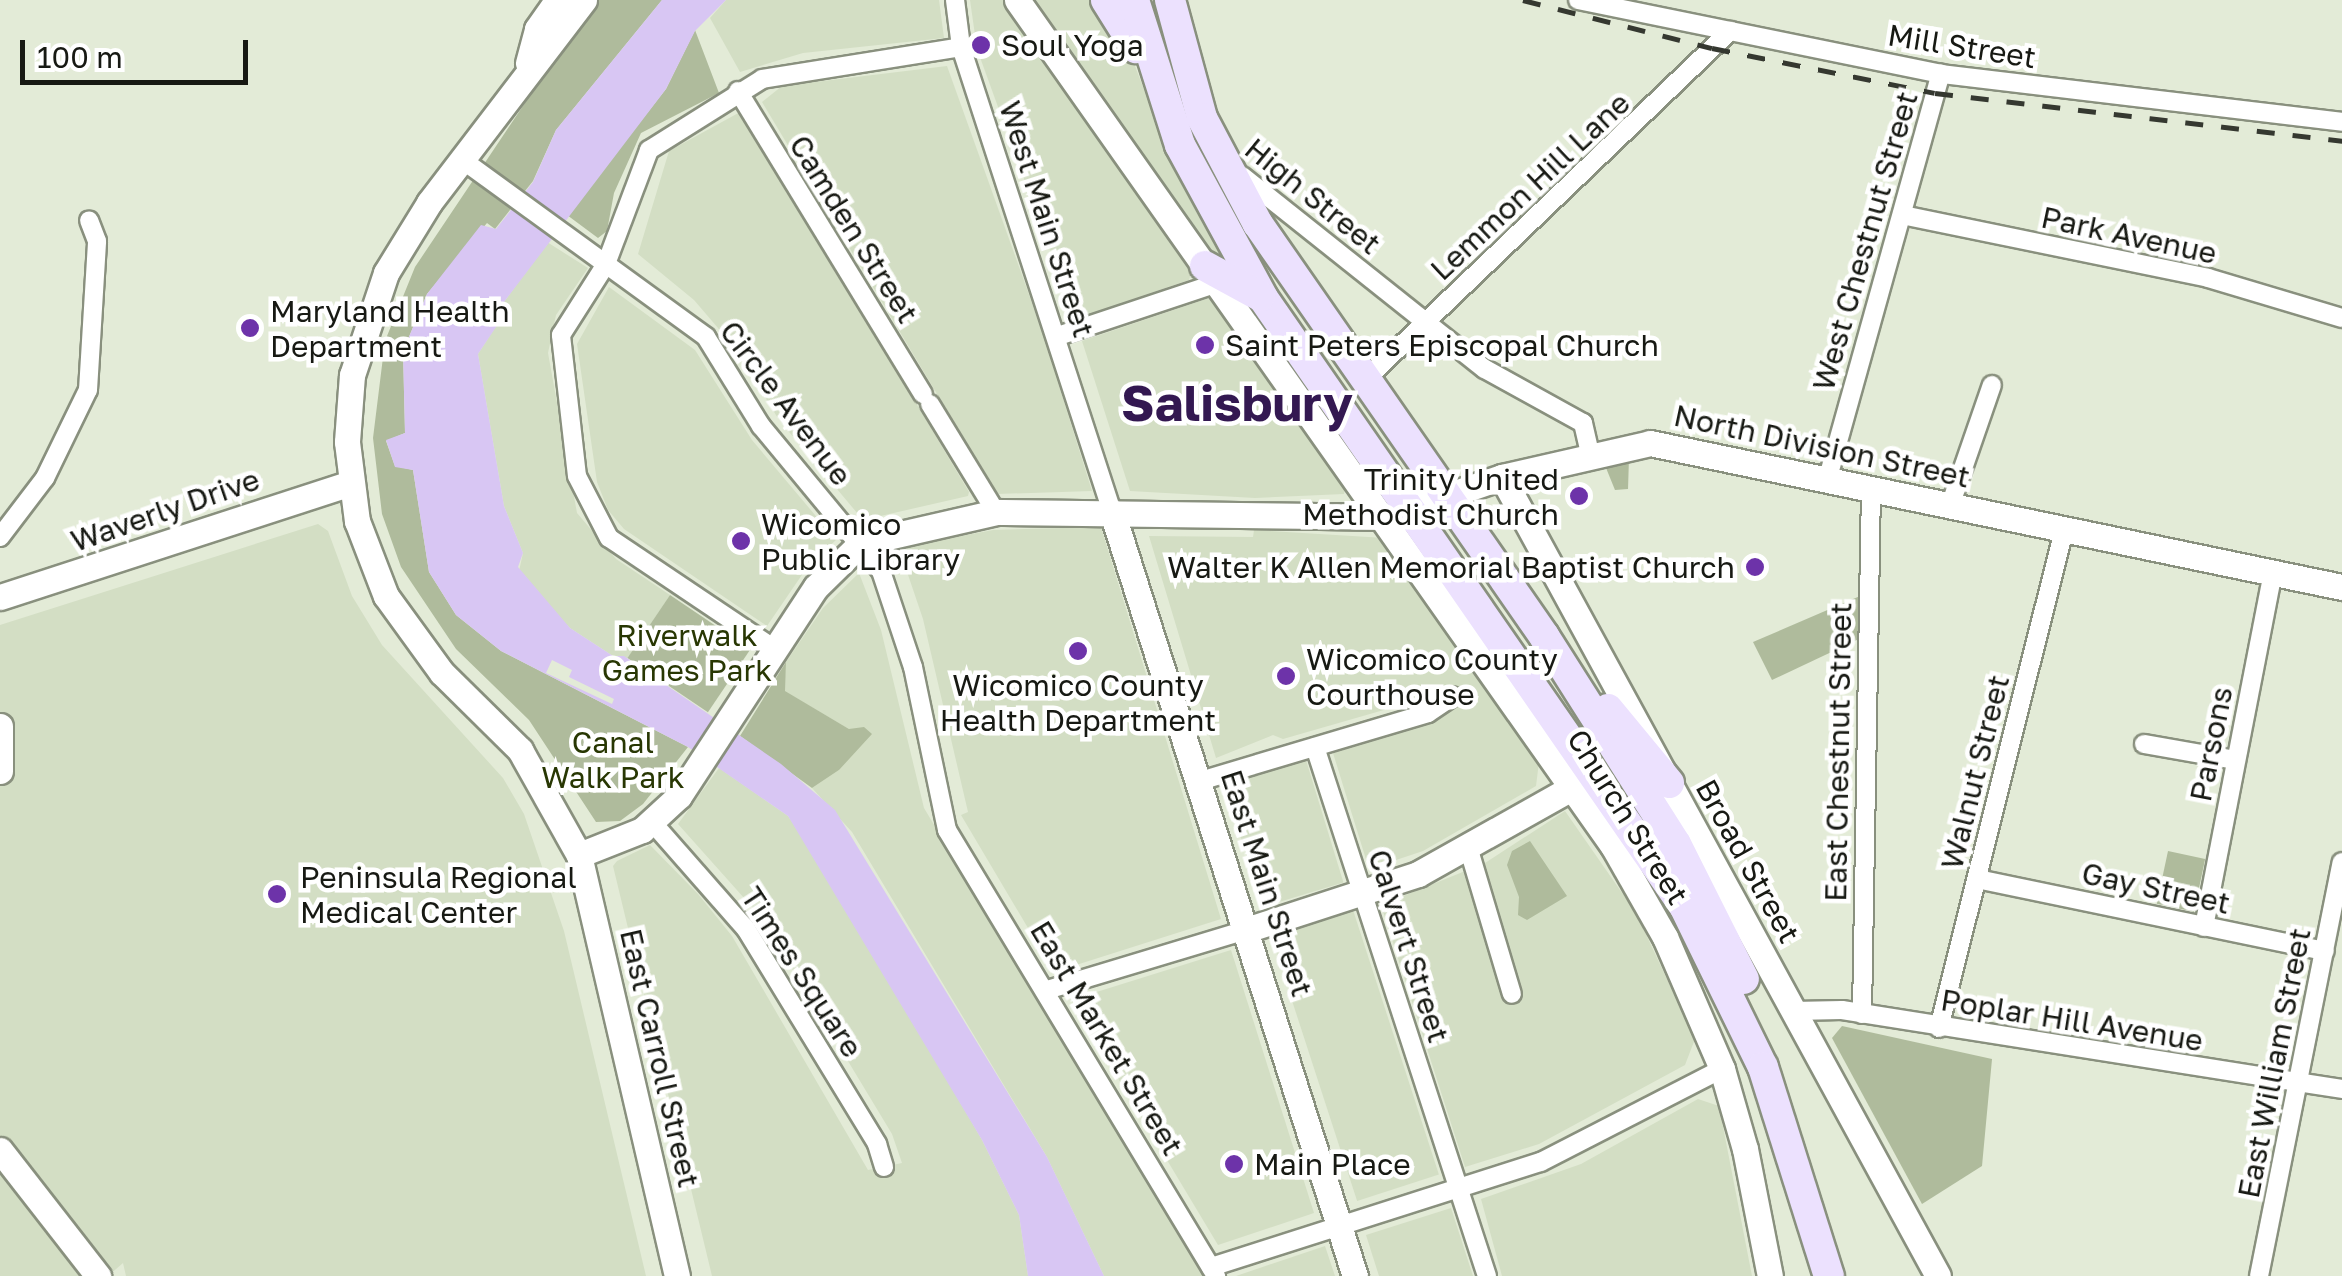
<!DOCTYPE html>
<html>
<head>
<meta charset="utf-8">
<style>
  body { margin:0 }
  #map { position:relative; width:2342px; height:1276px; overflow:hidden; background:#e3ebd7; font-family:"Golos Text",sans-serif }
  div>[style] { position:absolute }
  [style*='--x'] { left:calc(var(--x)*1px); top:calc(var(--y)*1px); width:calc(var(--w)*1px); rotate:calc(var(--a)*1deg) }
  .built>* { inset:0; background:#d3dec4; transform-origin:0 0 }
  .green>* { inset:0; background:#afbb9c; transform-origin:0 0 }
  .water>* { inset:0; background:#d8c6f3 }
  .pier>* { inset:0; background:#e3ebd7 }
  .roads { filter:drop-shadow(2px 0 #89907e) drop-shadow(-2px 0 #89907e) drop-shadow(0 2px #89907e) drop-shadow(0 -2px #89907e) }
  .street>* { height:18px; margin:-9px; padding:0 9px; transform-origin:9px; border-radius:9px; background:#fff }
  .secondary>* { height:25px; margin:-12.5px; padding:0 12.5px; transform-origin:12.5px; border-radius:12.5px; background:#fff }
  .primary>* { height:30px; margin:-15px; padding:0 15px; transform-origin:15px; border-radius:15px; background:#ece1fe }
  .rail>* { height:5px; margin-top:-2.5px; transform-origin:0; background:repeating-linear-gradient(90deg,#353830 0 18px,transparent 0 36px) }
  .dots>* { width:28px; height:28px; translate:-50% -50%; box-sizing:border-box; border:5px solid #fff; border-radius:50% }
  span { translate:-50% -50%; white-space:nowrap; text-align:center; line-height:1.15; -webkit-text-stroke:9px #fff; paint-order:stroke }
  .poi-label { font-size:30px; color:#171913 }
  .left { translate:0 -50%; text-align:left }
  .right { translate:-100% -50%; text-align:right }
  .street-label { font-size:30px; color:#171913 }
  .park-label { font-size:30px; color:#283703 }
  .town-label { font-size:50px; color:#331851; font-weight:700 }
  .scale { position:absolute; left:20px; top:40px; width:228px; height:45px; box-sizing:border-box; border:5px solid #171913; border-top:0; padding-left:12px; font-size:30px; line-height:35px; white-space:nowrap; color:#171913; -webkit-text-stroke:8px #fff; paint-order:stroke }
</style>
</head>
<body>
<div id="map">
  <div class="built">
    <div style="clip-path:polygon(726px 0,939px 0,944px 38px,803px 53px,740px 72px,710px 18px)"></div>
    <div style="clip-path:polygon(970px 0,1008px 0,1192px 270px,1189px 280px,1075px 319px,977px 49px)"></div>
    <div style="clip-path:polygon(1030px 0,1100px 0,1127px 45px,1177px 176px,1225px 265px,1208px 257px)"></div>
    <div style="clip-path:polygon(947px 66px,1041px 328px,1092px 491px,997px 494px,762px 102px,782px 86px)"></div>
    <div style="clip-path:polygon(742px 111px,969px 492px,968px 496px,863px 520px,779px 420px,736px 349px,694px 300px,638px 254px,669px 151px)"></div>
    <div style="clip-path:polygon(547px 242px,588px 268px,556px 315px,548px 353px,577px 513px,616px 559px,670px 595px,628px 658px,613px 656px,570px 628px,537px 597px,519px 571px,523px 553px,504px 506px,478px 354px,505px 312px,504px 302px)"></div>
    <div style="clip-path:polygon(609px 287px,695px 350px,752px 440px,836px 540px,808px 566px,767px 626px,624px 529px,608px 510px,597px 482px,577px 344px)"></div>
    <div style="clip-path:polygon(1209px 298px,1219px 301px,1346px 485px,1344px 494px,1255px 498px,1130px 491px,1082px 341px)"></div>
    <div style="clip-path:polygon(318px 524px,328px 531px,352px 596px,382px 645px,503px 778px,524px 814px,564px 931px,646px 1276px,126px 1276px,123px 1263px,108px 1276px,0 1276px,0 625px)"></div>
    <div style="clip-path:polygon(1101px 527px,1221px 919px,1054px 972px,961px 815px,968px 812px,923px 619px,903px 560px,908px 546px,993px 530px)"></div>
    <div style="clip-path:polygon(1254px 530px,1385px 538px,1539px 762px,1536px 786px,1423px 851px,1369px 869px,1333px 753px,1436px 722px,1429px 697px,1283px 739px,1273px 735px,1216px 758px,1149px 536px,1253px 537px)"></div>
    <div style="clip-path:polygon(859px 573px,881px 630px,924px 808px,1203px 1276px,1104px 1276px,1047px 1157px,852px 832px,812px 788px,839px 770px,849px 729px,784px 691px,786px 662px,823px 608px)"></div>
    <div style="left:1306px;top:760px;width:128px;height:85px;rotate:73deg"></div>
    <div style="clip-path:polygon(719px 768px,788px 816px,824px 868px,982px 1140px,1019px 1215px,1028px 1276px,712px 1276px,613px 866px,617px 861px,650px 845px,698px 894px,732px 936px,868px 1170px,902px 1163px,892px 1134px,761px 917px,678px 824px)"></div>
    <div style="clip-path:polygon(1565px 811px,1636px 913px,1695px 1039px,1685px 1065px,1539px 1144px,1465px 1167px,1381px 905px,1485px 863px)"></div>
    <div style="left:1353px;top:910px;width:278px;height:86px;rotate:72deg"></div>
    <div style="clip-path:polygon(1231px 950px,1314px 1213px,1218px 1245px,1071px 1000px)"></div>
    <div style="clip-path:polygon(1698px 1099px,1719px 1106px,1752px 1276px,1502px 1276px,1481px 1199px,1581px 1164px)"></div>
    <div style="clip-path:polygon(1451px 1208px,1473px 1276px,1379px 1276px,1366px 1235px)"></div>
    <div style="clip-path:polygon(1325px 1246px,1335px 1276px,1236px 1276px)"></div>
  </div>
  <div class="green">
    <div style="clip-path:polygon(594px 0,662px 0,556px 130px,533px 181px,495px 229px,487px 223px,427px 294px,403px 351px,405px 433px,386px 441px,395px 466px,413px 470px,429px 572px,456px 615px,501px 651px,688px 747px,643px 804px,620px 821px,596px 822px,529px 720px,456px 649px,401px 567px,382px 514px,373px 438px,385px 341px,415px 267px)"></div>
    <div style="clip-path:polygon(695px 30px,719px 93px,641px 133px,614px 193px,607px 231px,598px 238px,567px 215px,666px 89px)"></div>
    <div style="clip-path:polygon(1629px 457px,1628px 489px,1615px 490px,1604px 463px)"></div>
    <div style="left:670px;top:595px;width:97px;height:76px;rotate:34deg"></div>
    <div style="clip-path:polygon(1860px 596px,1859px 639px,1772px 680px,1753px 642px)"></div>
    <div style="clip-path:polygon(786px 662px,785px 691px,849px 729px,864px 727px,872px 734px,839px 770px,812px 788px,740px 736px)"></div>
    <div style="clip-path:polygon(1530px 841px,1567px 896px,1527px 920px,1518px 915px,1519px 897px,1507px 865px,1512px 851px)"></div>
    <div style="left:2168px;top:851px;width:38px;height:54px;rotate:12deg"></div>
    <div style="clip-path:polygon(1842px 1026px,1992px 1059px,1982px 1166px,1922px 1204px,1832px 1038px)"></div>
  </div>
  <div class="water">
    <div style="clip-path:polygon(662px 0,726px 0,695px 31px,666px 89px,504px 302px,506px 312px,478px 354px,504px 506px,523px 553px,518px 567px,570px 628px,613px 656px,624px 656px,781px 764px,835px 810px,1047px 1157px,1104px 1276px,1028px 1276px,1019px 1215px,982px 1140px,788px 816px,688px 747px,501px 651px,456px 615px,429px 572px,413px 470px,395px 467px,386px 440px,405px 433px,403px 351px,427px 294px,481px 225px,496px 229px,533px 182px,556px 130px)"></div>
  </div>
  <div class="pier">
    <div style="clip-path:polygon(552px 660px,572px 670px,569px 677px,614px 699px,612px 704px,546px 673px)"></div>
  </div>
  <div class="roads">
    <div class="street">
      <div style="--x:955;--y:0;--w:47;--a:82.7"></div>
      <div style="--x:961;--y:47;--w:489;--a:72"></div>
      <div style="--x:1578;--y:0;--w:370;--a:11.5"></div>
      <div style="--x:1941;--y:74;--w:404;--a:6.8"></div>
      <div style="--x:738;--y:91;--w:355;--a:58.6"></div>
      <div style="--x:464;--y:161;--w:299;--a:36"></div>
      <div style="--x:706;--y:337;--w:105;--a:58.3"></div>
      <div style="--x:761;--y:426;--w:188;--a:50.4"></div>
      <div style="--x:881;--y:571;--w:101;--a:71.6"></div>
      <div style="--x:913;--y:667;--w:167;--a:78.2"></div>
      <div style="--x:947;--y:830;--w:521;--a:58.9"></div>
      <div style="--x:1242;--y:176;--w:310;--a:38.5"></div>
      <div style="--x:1485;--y:369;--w:112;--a:28.9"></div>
      <div style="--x:1583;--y:423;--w:32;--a:77"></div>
      <div style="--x:1902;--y:215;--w:312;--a:11.6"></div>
      <div style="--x:2208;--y:278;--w:140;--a:16.6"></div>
      <div style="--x:1058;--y:336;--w:168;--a:-18.4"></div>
      <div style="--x:1366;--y:379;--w:504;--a:-43.71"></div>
      <div style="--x:930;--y:404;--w:127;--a:58.6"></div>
      <div style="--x:1827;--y:481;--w:423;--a:-74.4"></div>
      <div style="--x:1950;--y:506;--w:128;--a:-70.9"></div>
      <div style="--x:0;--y:537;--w:74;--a:-52.7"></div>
      <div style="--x:45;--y:478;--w:98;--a:-64"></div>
      <div style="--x:88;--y:390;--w:149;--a:-86.5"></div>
      <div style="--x:97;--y:241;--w:22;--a:-111"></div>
      <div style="--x:773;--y:648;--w:197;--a:-146.1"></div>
      <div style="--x:609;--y:538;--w:70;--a:-117.3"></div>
      <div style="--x:577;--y:476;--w:142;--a:-96.5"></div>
      <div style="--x:561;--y:335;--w:84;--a:-57.6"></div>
      <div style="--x:606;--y:264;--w:122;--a:-69.3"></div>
      <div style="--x:649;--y:150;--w:133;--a:-32.1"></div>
      <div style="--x:762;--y:79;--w:202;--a:-9.1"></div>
      <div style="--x:2144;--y:744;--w:93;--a:9.9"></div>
      <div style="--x:1315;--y:747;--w:556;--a:71.99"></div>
      <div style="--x:1200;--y:781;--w:238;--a:-16.6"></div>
      <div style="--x:1428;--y:713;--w:30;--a:-34"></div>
      <div style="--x:652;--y:822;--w:142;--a:48.7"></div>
      <div style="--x:746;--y:929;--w:252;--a:58.6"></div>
      <div style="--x:877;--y:1144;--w:24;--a:73"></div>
      <div style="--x:1469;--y:850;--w:150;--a:73.4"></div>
      <div style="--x:1977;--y:879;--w:355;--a:11.7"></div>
      <div style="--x:2204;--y:927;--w:361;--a:-79"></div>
      <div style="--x:1047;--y:990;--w:211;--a:-16.8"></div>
      <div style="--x:1793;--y:1011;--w:49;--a:-1.2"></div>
      <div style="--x:1842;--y:1010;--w:506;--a:8.98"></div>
      <div style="--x:1862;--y:1014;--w:524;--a:-89.02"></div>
      <div style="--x:1939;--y:1028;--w:513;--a:-75.91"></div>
      <div style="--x:1211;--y:1267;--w:346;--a:-17.7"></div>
      <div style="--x:1541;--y:1162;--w:203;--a:-27.2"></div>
      <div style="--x:2259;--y:1276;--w:422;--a:-78.7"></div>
    </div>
    <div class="secondary">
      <div style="--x:584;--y:0;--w:255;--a:127.4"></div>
      <div style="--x:429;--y:203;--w:82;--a:121.6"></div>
      <div style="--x:386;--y:273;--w:108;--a:108.4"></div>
      <div style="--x:352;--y:375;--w:67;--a:94.3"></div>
      <div style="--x:347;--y:442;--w:80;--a:82.8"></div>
      <div style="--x:357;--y:521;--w:80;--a:68.9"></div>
      <div style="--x:386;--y:596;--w:95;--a:54"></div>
      <div style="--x:442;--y:673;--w:110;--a:44.6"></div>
      <div style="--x:520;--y:750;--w:120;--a:60.7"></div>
      <div style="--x:579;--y:855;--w:432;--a:76.9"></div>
      <div style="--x:1017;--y:0;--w:1035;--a:54.84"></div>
      <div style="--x:1613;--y:846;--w:105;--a:60.3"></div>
      <div style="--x:1665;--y:937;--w:144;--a:66.6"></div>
      <div style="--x:1722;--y:1069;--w:83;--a:74"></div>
      <div style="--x:1745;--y:1149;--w:129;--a:78.9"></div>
      <div style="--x:528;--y:63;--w:35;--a:-75"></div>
      <div style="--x:537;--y:29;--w:35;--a:-55"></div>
      <div style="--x:1502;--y:477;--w:910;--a:61.38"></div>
      <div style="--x:1112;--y:512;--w:802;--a:72.36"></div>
      <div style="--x:0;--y:597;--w:369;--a:-18"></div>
      <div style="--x:0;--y:726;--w:45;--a:90"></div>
      <div style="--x:579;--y:855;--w:68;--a:-21.6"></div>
      <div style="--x:642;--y:830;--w:50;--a:-42.6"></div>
      <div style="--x:679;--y:796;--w:250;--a:-56.8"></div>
      <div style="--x:816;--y:587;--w:63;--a:-44.4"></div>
      <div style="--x:861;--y:543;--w:139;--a:-12.9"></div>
      <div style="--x:996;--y:512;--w:389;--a:0.7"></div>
      <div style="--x:1385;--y:517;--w:124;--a:-18.9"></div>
      <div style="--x:1502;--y:477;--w:152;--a:-12.9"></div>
      <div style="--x:1650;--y:443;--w:707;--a:11.76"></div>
      <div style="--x:1249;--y:929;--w:178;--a:-18"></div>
      <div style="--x:1418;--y:874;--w:190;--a:-29.3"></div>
      <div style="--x:0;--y:1150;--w:160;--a:52.1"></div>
    </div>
    <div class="primary">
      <div style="--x:1106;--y:0;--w:57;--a:58"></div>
      <div style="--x:1134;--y:0;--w:152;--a:72.4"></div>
      <div style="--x:1180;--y:145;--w:174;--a:61.5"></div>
      <div style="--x:1263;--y:298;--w:740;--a:55.3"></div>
      <div style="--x:1684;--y:906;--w:179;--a:63.9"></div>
      <div style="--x:1763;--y:1067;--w:219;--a:72.5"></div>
      <div style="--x:1170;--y:0;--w:122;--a:74.8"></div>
      <div style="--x:1202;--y:118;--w:120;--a:62.2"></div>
      <div style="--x:1258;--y:224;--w:502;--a:55.23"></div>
      <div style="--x:1544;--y:636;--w:246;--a:57.6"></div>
      <div style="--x:1676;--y:844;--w:151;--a:63.3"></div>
      <div style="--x:1205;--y:266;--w:63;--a:28.6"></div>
      <div style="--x:1608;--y:709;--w:96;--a:50.5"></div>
    </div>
  </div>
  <div class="rail">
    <div style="--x:1523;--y:0;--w:195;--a:14.3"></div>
    <div style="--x:1712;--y:48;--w:227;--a:11.4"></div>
    <div style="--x:1935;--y:93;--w:410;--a:6.7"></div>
  </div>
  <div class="dots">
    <div style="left:981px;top:45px;background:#6d33a9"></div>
    <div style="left:250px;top:328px;background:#6d33a9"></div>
    <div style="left:1205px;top:345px;background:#6d33a9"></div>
    <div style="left:1579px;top:496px;background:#6d33a9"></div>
    <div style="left:741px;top:541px;background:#6d33a9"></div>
    <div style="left:1755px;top:567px;background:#6d33a9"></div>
    <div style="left:1078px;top:651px;background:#6d33a9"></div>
    <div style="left:1286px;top:676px;background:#6d33a9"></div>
    <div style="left:277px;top:894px;background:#6d33a9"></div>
    <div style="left:1234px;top:1164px;background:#6d33a9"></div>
  </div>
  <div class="poi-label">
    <span class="left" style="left:1001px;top:45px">Soul Yoga</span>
    <span class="left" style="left:270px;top:328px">Maryland Health<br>Department</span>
    <span class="left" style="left:1225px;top:345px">Saint Peters Episcopal Church</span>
    <span class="right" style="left:1559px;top:496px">Trinity United<br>Methodist Church</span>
    <span class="left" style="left:761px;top:541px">Wicomico<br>Public Library</span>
    <span class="right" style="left:1735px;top:567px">Walter K Allen Memorial Baptist Church</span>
    <span class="left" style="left:1306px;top:676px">Wicomico County<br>Courthouse</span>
    <span style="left:1078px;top:702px">Wicomico County<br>Health Department</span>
    <span class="left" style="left:300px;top:894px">Peninsula Regional<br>Medical Center</span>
    <span class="left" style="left:1254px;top:1164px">Main Place</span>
  </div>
  <div class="street-label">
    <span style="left:1962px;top:46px;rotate:9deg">Mill Street</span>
    <span style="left:1530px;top:186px;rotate:-43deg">Lemmon Hill Lane</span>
    <span style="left:1313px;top:196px;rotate:39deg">High Street</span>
    <span style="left:1047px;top:219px;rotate:72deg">West Main Street</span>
    <span style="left:854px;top:229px;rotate:58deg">Camden Street</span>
    <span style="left:2129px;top:235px;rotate:12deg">Park Avenue</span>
    <span style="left:1865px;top:241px;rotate:-74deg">West Chestnut Street</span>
    <span style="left:786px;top:403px;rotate:53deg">Circle Avenue</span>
    <span style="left:1822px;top:446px;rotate:12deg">North Division Street</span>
    <span style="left:165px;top:510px;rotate:-19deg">Waverly Drive</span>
    <span style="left:2211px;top:744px;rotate:-79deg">Parsons</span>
    <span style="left:1838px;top:752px;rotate:-89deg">East Chestnut Street</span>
    <span style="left:1975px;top:772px;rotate:-76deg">Walnut Street</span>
    <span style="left:1628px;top:817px;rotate:58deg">Church Street</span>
    <span style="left:1748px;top:861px;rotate:61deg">Broad Street</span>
    <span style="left:1267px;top:883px;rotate:72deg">East Main Street</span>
    <span style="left:2156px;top:888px;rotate:12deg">Gay Street</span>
    <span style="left:1409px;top:946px;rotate:72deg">Calvert Street</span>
    <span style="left:802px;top:972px;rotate:57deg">Times Square</span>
    <span style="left:2072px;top:1020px;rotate:9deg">Poplar Hill Avenue</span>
    <span style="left:1107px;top:1038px;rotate:59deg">East Market Street</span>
    <span style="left:660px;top:1058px;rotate:77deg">East Carroll Street</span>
    <span style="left:2274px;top:1063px;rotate:-79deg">East William Street</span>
  </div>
  <div class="park-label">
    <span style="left:687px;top:652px">Riverwalk<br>Games Park</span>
    <span style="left:613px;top:759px">Canal<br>Walk Park</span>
  </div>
  <div class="town-label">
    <span style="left:1237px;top:403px">Salisbury</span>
  </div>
  <div class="scale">100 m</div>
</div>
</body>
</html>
